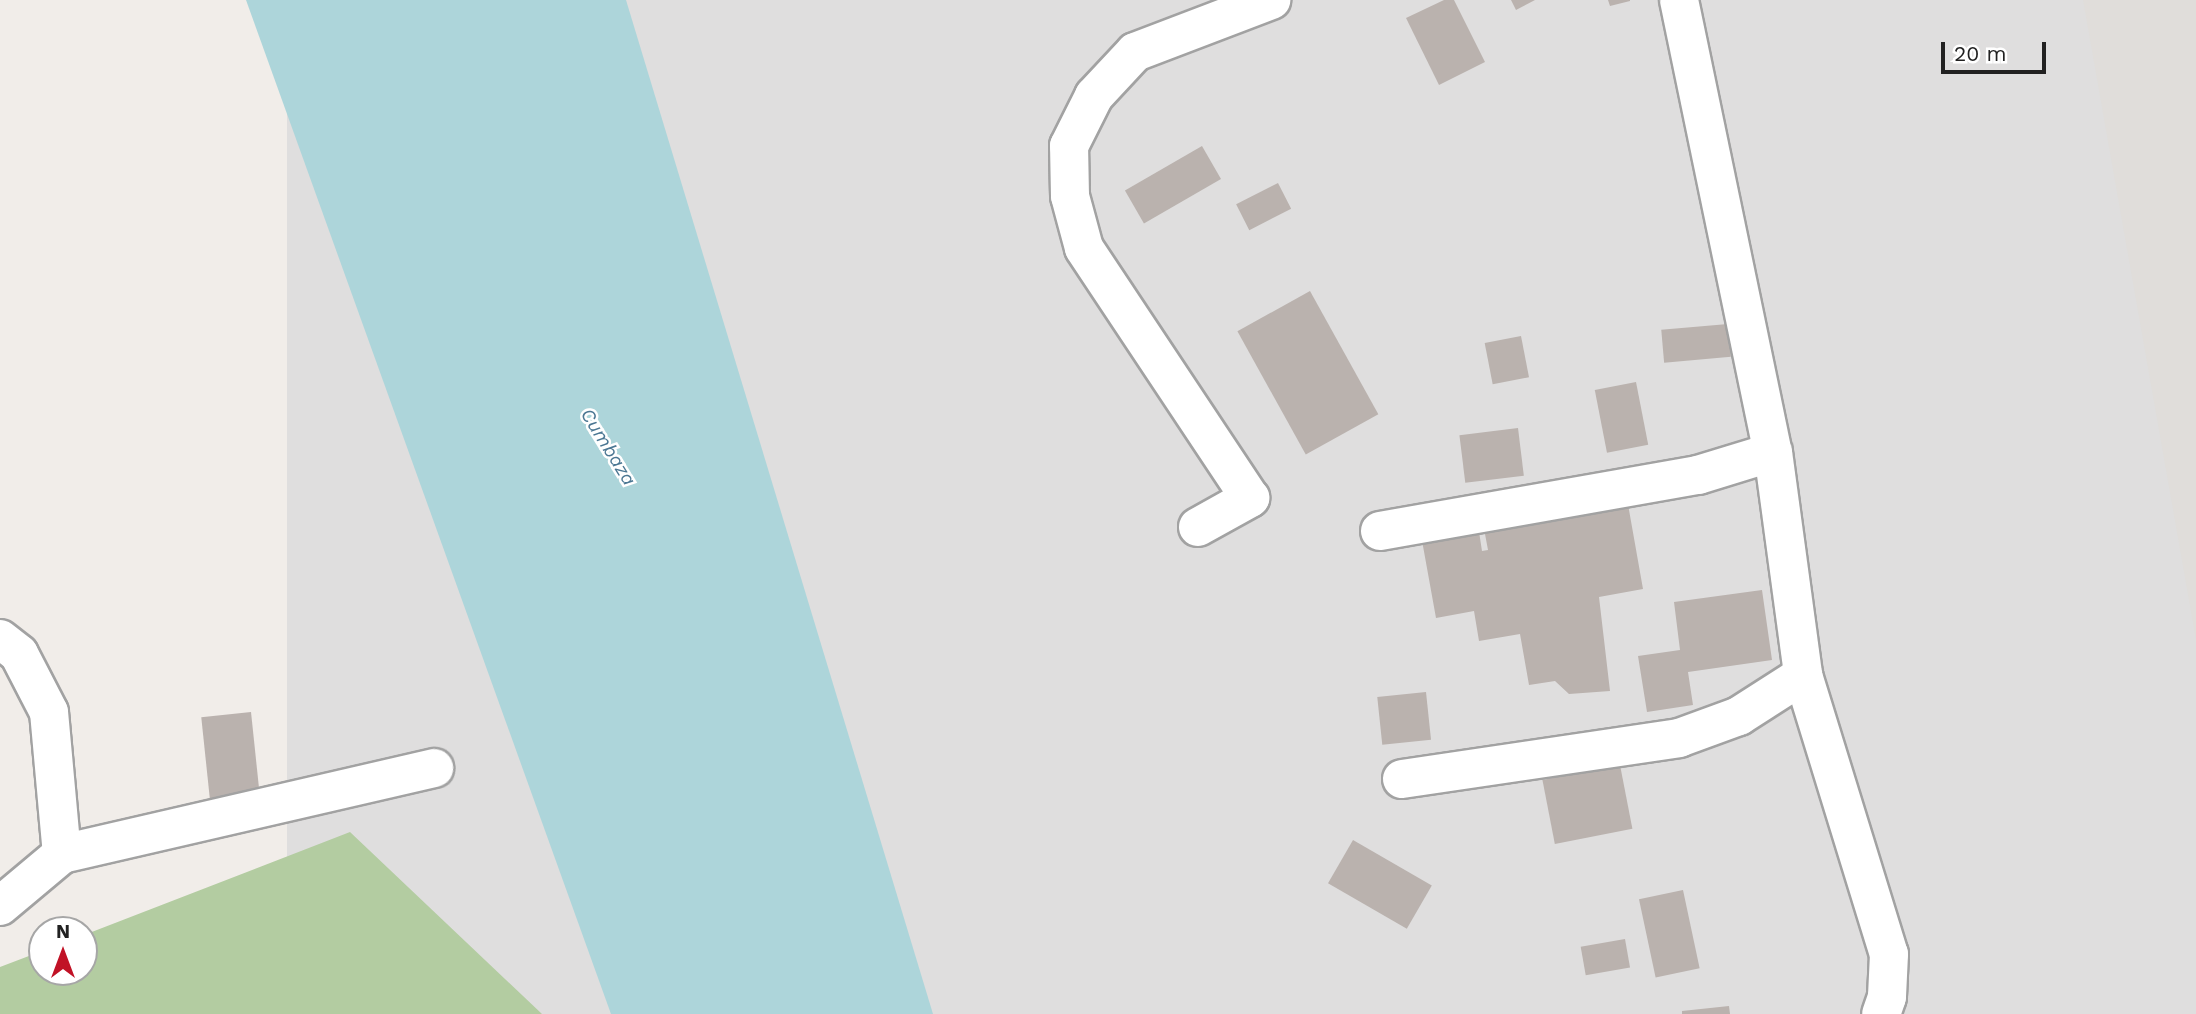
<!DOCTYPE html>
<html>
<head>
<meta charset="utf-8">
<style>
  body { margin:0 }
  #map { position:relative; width:2196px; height:1014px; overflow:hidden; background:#f1ede9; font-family:"Work Sans",sans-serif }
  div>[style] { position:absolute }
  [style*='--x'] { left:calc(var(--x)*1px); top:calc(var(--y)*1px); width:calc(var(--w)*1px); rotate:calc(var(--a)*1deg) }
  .residential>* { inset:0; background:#dfdede; transform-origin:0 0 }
  .airport>* { inset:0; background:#e0ddda }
  .forest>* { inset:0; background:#b3cca1 }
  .water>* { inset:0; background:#add5da }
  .building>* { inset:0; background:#bab2ae; transform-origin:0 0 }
  .roads { filter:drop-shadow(2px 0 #a2a2a2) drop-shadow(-2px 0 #a2a2a2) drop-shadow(0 2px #a2a2a2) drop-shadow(0 -2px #a2a2a2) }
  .minor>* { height:38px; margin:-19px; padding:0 19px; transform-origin:19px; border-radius:19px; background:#fff }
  span { translate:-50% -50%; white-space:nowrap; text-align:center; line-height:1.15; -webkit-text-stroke:5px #fff; paint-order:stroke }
  .water-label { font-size:19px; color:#4b7793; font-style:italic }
  .north { position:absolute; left:28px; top:916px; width:70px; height:70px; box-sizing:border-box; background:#fff; border:2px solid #a6a6a6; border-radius:50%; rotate:0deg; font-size:19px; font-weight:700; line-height:28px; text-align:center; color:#212121 }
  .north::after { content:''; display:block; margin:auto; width:24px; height:32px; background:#c11226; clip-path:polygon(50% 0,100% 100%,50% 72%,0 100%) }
  .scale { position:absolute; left:1941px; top:42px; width:105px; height:32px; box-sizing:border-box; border:4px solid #212121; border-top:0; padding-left:9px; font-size:21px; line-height:24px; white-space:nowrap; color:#212121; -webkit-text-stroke:5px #fff; paint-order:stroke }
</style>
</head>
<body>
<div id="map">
  <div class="residential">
    <div style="left:287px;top:0;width:1909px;height:1022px"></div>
  </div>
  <div class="airport">
    <div style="clip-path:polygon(2083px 0,2196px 0,2196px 640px)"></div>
  </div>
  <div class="forest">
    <div style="clip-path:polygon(350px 832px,542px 1014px,0 1014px,0 967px,42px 951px,42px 972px,84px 972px,84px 935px)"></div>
  </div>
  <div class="water">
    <div style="clip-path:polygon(246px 0,626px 0,933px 1014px,611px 1014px)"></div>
  </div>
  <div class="building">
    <div style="clip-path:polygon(1444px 0,1454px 0,1485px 62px,1439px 85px,1406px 18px)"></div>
    <div style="clip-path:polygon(1511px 0,1535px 0,1516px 10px)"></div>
    <div style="clip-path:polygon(1608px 0,1630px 0,1630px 1px,1610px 6px)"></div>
    <div style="left:1202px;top:146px;width:38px;height:89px;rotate:60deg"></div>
    <div style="left:1278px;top:183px;width:29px;height:47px;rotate:63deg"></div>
    <div style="left:1310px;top:291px;width:141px;height:83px;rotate:61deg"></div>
    <div style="left:1728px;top:324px;width:33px;height:67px;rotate:85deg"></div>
    <div style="left:1521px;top:336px;width:42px;height:37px;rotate:79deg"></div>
    <div style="left:1636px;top:382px;width:64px;height:42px;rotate:79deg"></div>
    <div style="left:1518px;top:428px;width:48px;height:59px;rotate:83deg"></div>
    <div style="clip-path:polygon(1626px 493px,1643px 589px,1599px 597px,1610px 691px,1569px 694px,1555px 681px,1529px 685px,1520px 634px,1479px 641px,1474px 611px,1436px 618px,1421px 535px,1478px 525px,1482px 551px,1488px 550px,1482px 518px)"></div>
    <div style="clip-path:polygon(1762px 590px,1772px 660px,1688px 672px,1693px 705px,1647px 712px,1638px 656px,1680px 650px,1674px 602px)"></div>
    <div style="left:1426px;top:692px;width:48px;height:49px;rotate:84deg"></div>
    <div style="left:251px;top:712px;width:82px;height:50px;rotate:84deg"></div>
    <div style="left:1620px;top:765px;width:65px;height:79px;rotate:79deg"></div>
    <div style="left:1353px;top:840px;width:91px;height:50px;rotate:30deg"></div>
    <div style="left:1683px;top:890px;width:80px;height:45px;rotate:78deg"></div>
    <div style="left:1625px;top:939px;width:29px;height:45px;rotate:80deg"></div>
    <div style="clip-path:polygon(1729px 1006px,1730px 1014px,1682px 1014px,1682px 1011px)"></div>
  </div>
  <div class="roads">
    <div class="minor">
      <div style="--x:1679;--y:0;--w:462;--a:78.3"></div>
      <div style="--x:1773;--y:452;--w:225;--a:82.3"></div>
      <div style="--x:1803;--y:675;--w:292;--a:72.9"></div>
      <div style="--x:1889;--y:954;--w:43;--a:92.7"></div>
      <div style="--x:1887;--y:997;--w:18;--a:109"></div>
      <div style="--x:1198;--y:527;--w:60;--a:-29.1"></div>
      <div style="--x:1250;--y:498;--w:300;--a:-123.6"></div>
      <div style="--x:1084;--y:248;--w:54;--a:-105.1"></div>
      <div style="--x:1070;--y:196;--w:50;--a:-91.1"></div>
      <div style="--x:1069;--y:146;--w:56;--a:-63.4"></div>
      <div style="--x:1094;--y:96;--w:60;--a:-47"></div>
      <div style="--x:1135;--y:52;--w:146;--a:-20.9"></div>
      <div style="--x:1380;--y:531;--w:323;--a:-10"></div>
      <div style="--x:1698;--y:475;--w:78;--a:-17"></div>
      <div style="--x:0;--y:639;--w:24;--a:38"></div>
      <div style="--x:19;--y:654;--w:65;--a:62.7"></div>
      <div style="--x:49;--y:712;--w:143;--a:84.8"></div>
      <div style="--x:1402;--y:779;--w:280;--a:-8.4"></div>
      <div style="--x:1679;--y:738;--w:64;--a:-20.1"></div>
      <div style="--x:1739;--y:716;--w:76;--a:-32.6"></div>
      <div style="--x:0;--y:906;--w:81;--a:-40"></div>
      <div style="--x:62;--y:854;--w:382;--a:-13"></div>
    </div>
  </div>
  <div class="water-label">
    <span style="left:608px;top:447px;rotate:58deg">Cumbaza</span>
  </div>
  <div class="north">N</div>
  <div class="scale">20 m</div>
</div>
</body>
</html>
